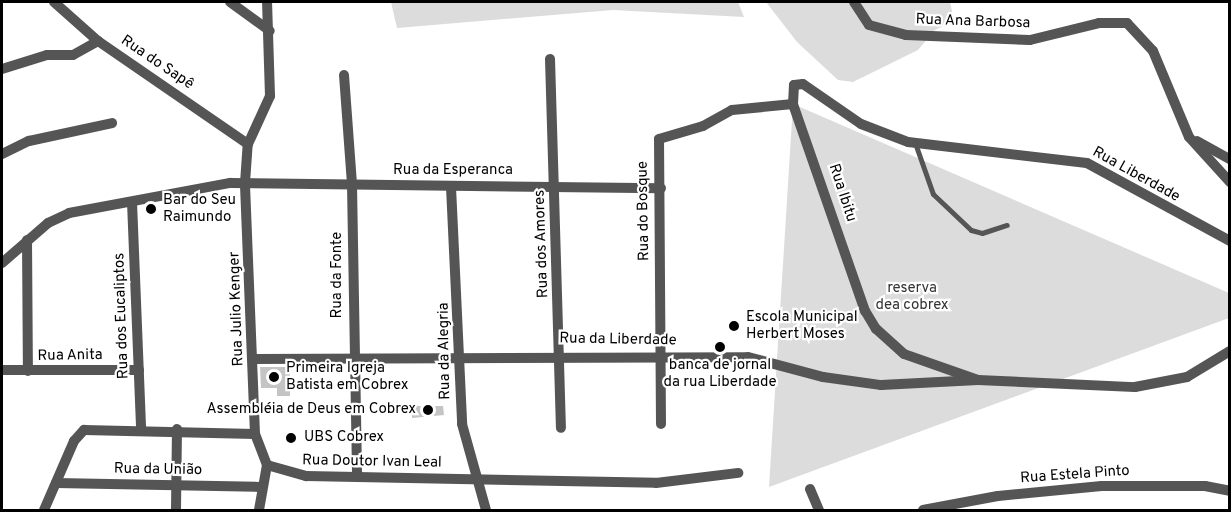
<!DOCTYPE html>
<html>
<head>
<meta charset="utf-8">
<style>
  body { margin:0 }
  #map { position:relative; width:1231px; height:512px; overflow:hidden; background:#fff; font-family:Overpass,sans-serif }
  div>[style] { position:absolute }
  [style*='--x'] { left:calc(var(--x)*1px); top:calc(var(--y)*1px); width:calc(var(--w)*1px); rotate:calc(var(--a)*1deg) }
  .green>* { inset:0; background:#dcdcdc }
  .building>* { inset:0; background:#c4c4c4 }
  .lane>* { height:5px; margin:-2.5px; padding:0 2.5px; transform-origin:2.5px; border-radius:2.5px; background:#555 }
  .street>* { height:10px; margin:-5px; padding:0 5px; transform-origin:5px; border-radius:5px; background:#555 }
  .dots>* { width:16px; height:16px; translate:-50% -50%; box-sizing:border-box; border:3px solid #fff; border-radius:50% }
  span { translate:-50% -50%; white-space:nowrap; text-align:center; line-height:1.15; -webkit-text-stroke:4.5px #fff; paint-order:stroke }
  .street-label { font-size:15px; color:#000 }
  .poi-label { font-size:15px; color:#000 }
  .left { translate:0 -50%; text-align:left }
  .right { translate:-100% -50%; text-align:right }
  .park-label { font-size:15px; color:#333 }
  .frame { position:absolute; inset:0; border:3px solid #000; pointer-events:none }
</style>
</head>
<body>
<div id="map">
  <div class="green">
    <div style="clip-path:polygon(391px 2px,738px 2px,744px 17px,613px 10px,397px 28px)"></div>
    <div style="clip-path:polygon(766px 2px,950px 2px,954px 21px,935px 30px,918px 50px,853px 82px,838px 80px,797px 42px)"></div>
    <div style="clip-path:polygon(793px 104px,1229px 293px,1229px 318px,769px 487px)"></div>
  </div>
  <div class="building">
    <div style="clip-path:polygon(260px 367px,290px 367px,290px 396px,277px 396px,277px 388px,261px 388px)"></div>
    <div style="clip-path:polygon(412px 406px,443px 406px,444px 415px,412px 418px)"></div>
  </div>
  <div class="lane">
    <div style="--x:915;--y:143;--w:54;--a:70.6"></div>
    <div style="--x:933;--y:194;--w:52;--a:43.5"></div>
    <div style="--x:971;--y:230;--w:11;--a:15"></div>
    <div style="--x:982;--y:233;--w:26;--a:-18"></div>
  </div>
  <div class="street">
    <div style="--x:54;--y:2;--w:59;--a:41.6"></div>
    <div style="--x:98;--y:41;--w:182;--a:34.5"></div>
    <div style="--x:230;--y:2;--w:49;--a:35.9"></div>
    <div style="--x:854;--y:2;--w:27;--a:57"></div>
    <div style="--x:869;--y:25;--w:38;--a:15"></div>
    <div style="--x:906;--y:35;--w:124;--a:2.3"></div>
    <div style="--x:1030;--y:40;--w:71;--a:-13.8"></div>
    <div style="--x:1099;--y:23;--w:28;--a:0"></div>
    <div style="--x:1127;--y:23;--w:38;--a:47"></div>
    <div style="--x:1153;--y:51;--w:93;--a:67.3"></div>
    <div style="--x:1189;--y:137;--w:61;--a:47.7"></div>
    <div style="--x:550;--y:59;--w:369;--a:88.3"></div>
    <div style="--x:2;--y:69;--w:47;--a:-17.3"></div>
    <div style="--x:47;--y:55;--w:26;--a:0"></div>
    <div style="--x:73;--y:55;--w:29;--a:-29"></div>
    <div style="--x:344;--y:75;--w:110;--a:85.8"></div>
    <div style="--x:352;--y:185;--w:290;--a:89"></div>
    <div style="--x:1197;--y:141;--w:38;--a:29"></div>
    <div style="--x:2;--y:154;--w:30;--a:-26"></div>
    <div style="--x:29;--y:141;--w:85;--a:-12.2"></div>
    <div style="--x:451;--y:187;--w:237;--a:87.3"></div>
    <div style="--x:462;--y:424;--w:89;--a:74.4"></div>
    <div style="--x:132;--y:202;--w:226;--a:87.7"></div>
    <div style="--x:27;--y:240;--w:131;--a:89.6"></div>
    <div style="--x:2;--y:263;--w:61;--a:-41"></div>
    <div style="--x:48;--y:223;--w:23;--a:-25"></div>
    <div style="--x:69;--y:213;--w:164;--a:-10.6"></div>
    <div style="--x:230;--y:183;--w:431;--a:0.7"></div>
    <div style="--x:254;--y:359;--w:494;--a:-0.2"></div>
    <div style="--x:748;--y:357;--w:78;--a:14.9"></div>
    <div style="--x:823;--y:377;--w:59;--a:7.9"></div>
    <div style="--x:881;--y:385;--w:97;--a:-3"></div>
    <div style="--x:978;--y:380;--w:157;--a:2.6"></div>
    <div style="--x:1135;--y:387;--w:53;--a:-10.9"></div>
    <div style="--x:1187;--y:377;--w:50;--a:-31.2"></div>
    <div style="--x:2;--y:370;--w:137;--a:0"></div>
    <div style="--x:978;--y:380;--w:78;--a:-160.6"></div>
    <div style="--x:904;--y:354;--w:38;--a:-138"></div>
    <div style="--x:876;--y:329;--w:21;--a:-121"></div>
    <div style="--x:865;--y:311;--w:219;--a:-109.2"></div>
    <div style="--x:793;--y:104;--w:19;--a:-87"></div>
    <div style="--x:794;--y:85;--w:9;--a:-6"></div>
    <div style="--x:803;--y:84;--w:70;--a:34.6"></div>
    <div style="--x:861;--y:124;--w:50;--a:21"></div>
    <div style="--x:908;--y:142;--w:180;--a:6.7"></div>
    <div style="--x:1087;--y:163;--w:163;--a:28.6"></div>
    <div style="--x:661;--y:424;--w:285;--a:-90.4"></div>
    <div style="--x:659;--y:139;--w:46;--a:-16.5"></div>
    <div style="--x:703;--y:126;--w:33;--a:-29"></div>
    <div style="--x:732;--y:110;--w:61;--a:-5.6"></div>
    <div style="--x:267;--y:465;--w:41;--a:15.8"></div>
    <div style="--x:306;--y:476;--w:350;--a:1.1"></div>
    <div style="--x:656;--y:483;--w:83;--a:-7"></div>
    <div style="--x:56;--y:483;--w:204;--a:1.1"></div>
    <div style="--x:810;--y:489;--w:23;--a:67"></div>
    <div style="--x:44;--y:510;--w:75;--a:-66.5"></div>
    <div style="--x:74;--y:441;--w:15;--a:-48"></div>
    <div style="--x:84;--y:430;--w:171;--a:1.3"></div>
    <div style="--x:176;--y:510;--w:81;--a:-89.3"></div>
    <div style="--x:259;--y:510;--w:46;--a:-79.9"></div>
    <div style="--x:267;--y:465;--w:33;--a:-111"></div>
    <div style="--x:255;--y:434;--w:251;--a:-92.3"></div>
    <div style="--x:245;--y:183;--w:39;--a:-86"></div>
    <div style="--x:248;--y:144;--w:53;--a:-65.4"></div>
    <div style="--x:270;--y:96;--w:94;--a:-91.8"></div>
    <div style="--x:923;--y:510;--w:76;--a:-10.6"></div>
    <div style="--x:998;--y:496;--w:104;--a:-5.5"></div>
    <div style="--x:1102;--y:486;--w:103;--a:0"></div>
    <div style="--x:1205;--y:486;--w:25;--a:11"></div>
  </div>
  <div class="dots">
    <div style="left:151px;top:209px;background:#000"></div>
    <div style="left:734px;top:326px;background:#000"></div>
    <div style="left:720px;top:347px;background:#000"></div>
    <div style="left:274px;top:377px;background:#000"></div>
    <div style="left:428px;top:410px;background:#000"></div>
    <div style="left:291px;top:438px;background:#000"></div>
  </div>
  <div class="street-label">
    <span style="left:973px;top:22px;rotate:2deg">Rua Ana Barbosa</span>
    <span style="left:157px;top:63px;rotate:34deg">Rua do Sapê</span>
    <span style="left:453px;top:171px">Rua da Esperanca</span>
    <span style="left:1136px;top:175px;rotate:29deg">Rua Liberdade</span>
    <span style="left:842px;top:193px;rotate:72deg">Rua Ibitu</span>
    <span style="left:644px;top:211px;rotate:-91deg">Rua do Bosque</span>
    <span style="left:542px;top:244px;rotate:-92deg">Rua dos Amores</span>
    <span style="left:338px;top:275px;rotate:-90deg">Rua da Fonte</span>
    <span style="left:237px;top:309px;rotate:-92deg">Rua Julio Kenger</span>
    <span style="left:122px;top:316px;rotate:-92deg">Rua dos Eucaliptos</span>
    <span style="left:618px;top:340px;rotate:1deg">Rua da Liberdade</span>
    <span style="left:445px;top:351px;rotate:-91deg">Rua da Alegria</span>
    <span style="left:70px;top:356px;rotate:-1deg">Rua Anita</span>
    <span style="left:372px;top:462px;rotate:1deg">Rua Doutor Ivan Leal</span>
    <span style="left:158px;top:470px;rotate:1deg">Rua da União</span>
    <span style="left:1075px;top:475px;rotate:-4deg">Rua Estela Pinto</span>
  </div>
  <div class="poi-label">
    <span class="left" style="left:163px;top:209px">Bar do Seu<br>Raimundo</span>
    <span class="left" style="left:746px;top:326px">Escola Municipal<br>Herbert Moses</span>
    <span style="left:720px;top:374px">banca de jornal<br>da rua Liberdade</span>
    <span class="left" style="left:286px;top:377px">Primeira Igreja<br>Batista em Cobrex</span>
    <span class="right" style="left:416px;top:410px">Assembléia de Deus em Cobrex</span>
    <span class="left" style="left:304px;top:438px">UBS Cobrex</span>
  </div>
  <div class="park-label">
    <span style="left:912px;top:297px">reserva<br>dea cobrex</span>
  </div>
  <div class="frame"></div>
</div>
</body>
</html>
